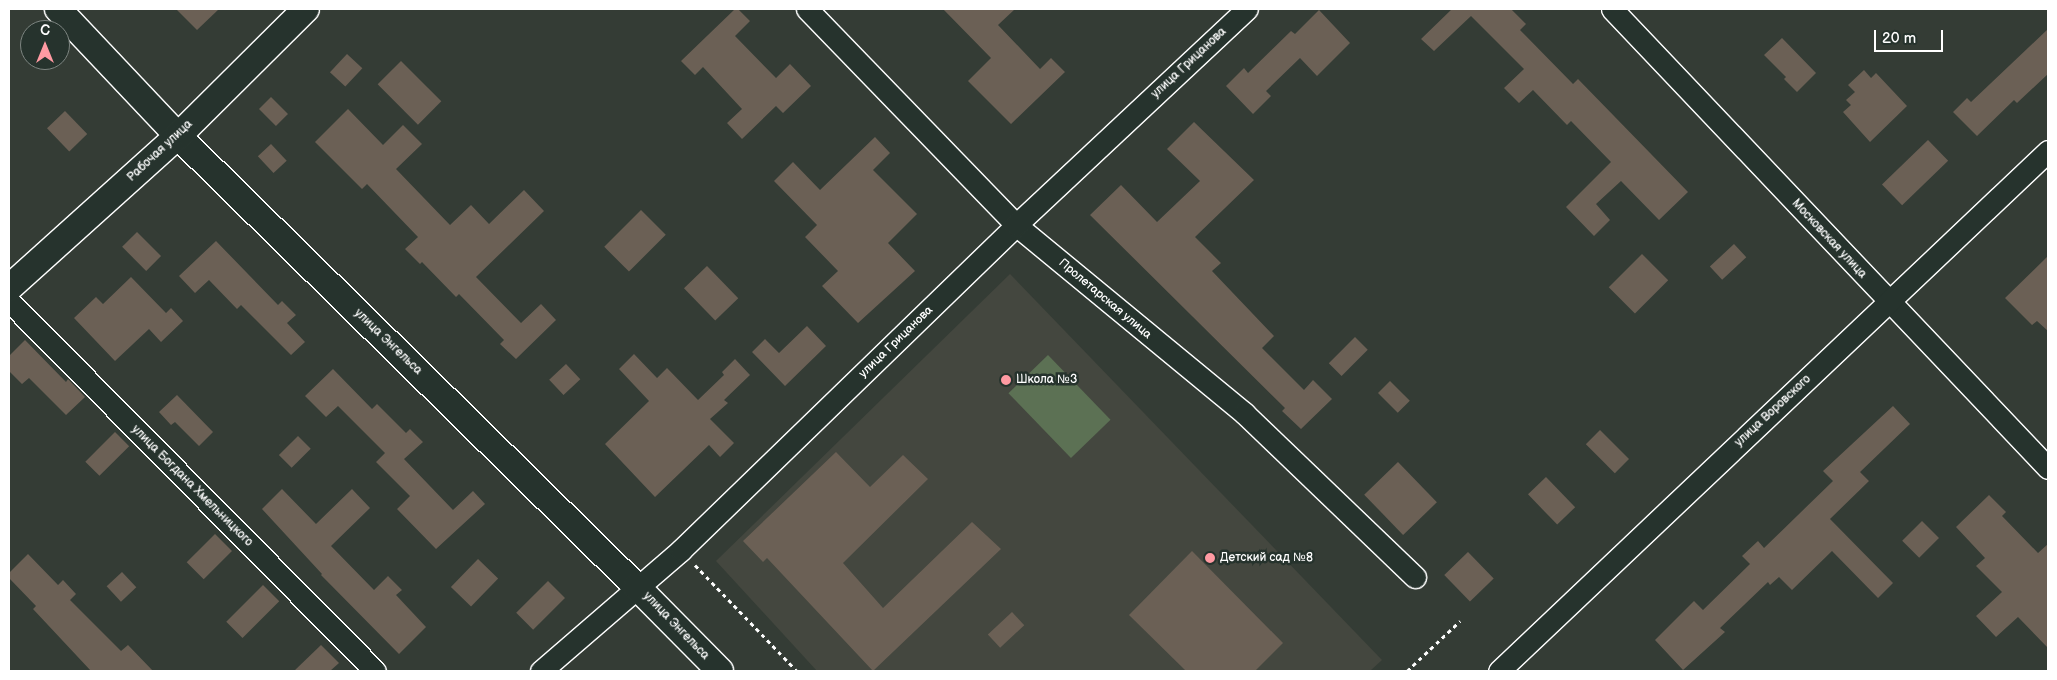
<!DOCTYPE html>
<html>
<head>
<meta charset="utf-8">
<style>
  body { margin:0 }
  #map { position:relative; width:2057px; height:680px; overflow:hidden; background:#343c35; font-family:"Balsamiq Sans",sans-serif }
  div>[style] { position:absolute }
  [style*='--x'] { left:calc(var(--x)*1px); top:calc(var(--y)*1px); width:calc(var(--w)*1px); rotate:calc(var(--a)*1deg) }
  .built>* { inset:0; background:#44473f }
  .green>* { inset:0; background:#5c7154; transform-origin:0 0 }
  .building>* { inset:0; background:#6b6055; transform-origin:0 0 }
  .path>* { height:3px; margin-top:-1.5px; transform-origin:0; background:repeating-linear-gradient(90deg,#fff 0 4px,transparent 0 8px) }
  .roads { filter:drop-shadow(1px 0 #fff) drop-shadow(-1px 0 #fff) drop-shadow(0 1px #fff) drop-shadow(0 -1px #fff) }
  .minor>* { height:21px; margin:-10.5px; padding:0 10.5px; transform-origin:10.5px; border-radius:10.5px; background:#26332d }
  .tertiary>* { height:26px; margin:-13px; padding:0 13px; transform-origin:13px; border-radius:13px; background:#26332d }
  .dots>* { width:14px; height:14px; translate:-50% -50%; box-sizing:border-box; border:2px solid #26332d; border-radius:50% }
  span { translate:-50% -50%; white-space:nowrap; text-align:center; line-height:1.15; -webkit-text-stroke:5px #26332d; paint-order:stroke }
  .street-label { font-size:12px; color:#fff }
  .poi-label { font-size:12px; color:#fff }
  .left { translate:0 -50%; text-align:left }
  .frame { position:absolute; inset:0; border:10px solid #fff; pointer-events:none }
  .north { position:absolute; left:20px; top:20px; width:50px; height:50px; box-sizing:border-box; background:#26332d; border:1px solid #7d8581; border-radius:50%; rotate:0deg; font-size:14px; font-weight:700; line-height:20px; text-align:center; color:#fff }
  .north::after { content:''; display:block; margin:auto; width:18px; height:22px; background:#ff9aa2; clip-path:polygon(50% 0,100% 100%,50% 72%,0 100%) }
  .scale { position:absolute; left:1874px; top:30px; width:69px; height:22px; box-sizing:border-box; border:2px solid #fff; border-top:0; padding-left:6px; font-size:15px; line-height:18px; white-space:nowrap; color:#fff; -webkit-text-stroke:4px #26332d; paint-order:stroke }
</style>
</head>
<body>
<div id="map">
  <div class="built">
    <div style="clip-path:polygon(1010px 274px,1382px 660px,1370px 671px,817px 671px,716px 561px)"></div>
  </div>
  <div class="green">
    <div style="left:1048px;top:355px;width:90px;height:55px;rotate:46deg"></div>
  </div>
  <div class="building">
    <div style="clip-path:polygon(176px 9px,219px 9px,197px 30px)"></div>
    <div style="clip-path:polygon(735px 9px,738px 9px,750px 21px,735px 36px,776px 78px,790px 64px,811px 86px,783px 113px,776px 106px,742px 139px,727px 123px,742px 109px,703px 67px,695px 75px,681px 61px)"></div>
    <div style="clip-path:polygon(943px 9px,1015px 9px,998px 25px,1040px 69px,1051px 58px,1065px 72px,1011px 124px,968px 81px,991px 58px)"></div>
    <div style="clip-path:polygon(1452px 9px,1511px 9px,1526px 24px,1520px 30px,1573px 84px,1578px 79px,1688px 192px,1659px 220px,1621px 181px,1596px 204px,1610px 220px,1594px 236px,1566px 207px,1611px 162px,1571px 121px,1567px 125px,1533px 90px,1519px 103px,1504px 88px,1524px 69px,1471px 16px,1434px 51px,1421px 39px)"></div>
    <div style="clip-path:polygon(1319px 10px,1350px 43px,1317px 76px,1300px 58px,1266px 91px,1271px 96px,1253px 114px,1226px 86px,1244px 68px,1248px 73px,1291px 31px,1295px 34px)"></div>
    <div style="clip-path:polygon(2048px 29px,2048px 74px,2017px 103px,2014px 100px,1977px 136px,1953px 112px,1967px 98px,1971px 102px)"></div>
    <div style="clip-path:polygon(1782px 38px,1816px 73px,1797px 92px,1784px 79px,1786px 77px,1764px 55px)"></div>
    <div style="left:347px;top:54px;width:21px;height:25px;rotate:43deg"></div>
    <div style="left:401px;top:61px;width:57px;height:33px;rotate:45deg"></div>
    <div style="clip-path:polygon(1864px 70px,1871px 78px,1876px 73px,1907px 106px,1870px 142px,1843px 112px,1851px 105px,1846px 100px,1855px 92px,1848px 85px)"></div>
    <div style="left:271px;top:97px;width:24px;height:17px;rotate:45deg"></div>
    <div style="clip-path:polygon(348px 109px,383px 145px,403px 125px,422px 144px,396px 169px,450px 225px,471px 205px,489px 224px,524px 190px,544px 211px,476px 277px,521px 323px,541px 304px,556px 320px,516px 359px,500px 344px,504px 340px,459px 294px,456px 297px,422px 262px,420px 264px,405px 249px,418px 237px,367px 184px,362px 189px,315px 142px)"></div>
    <div style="left:65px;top:111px;width:32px;height:25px;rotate:46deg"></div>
    <div style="clip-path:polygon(1194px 122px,1254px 180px,1195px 237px,1221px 263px,1212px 271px,1274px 336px,1262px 348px,1304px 390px,1313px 380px,1332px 399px,1301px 429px,1282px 411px,1285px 408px,1090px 215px,1121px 185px,1157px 222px,1200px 181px,1167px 149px)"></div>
    <div style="clip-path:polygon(875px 137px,890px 153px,873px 170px,917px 214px,888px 243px,915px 271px,858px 323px,822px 286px,838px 271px,805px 237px,817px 225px,774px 181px,793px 162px,820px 190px)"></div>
    <div style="left:1928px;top:140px;width:29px;height:64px;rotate:46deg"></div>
    <div style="left:271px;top:144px;width:23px;height:18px;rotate:47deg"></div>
    <div style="left:641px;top:210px;width:35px;height:52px;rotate:45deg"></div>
    <div style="left:137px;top:232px;width:34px;height:21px;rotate:45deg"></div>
    <div style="clip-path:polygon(216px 241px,278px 305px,282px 301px,296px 315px,287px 323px,305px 342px,291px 355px,241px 305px,237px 309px,209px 280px,195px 293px,179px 276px)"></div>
    <div style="left:1734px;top:244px;width:18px;height:33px;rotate:47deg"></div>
    <div style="left:1642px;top:254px;width:37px;height:47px;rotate:45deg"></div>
    <div style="clip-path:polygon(2048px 256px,2048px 331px,2037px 321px,2032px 325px,2005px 298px)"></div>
    <div style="left:707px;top:266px;width:45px;height:32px;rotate:46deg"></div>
    <div style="clip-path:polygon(131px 277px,166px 313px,171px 308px,183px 321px,161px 342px,149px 329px,115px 361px,74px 318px,96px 297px,103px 304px)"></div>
    <div style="clip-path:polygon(807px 326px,826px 346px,785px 386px,752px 352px,765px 339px,779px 353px)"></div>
    <div style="left:1355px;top:337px;width:18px;height:37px;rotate:45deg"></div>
    <div style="clip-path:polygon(25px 340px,66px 382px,68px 379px,85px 397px,66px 415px,29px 378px,22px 384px,9px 371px,9px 356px)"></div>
    <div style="clip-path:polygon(634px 354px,657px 378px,667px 368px,698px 400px,724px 375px,722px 372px,735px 359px,750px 375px,724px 400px,728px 403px,710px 419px,734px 443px,720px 457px,709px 445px,655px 497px,605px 444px,649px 401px,619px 369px)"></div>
    <div style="left:566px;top:364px;width:21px;height:23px;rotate:47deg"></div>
    <div style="clip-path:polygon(333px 369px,372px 409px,377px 404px,406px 433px,410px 429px,423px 442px,404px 459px,453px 510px,473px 491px,485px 504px,436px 549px,397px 509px,410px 496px,376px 462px,385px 453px,338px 406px,326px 417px,305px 396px)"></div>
    <div style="left:1390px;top:381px;width:28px;height:17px;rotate:45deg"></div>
    <div style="clip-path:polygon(177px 395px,213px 432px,199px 446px,175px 422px,171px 425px,159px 412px)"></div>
    <div style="clip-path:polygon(1893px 406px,1910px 424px,1860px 472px,1869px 481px,1830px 519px,1893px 583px,1878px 598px,1832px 551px,1792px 590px,1779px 577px,1770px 585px,1768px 582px,1720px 628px,1725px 632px,1683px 670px,1655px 640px,1694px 601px,1703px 610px,1750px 564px,1742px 556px,1758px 541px,1764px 548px,1833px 481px,1823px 471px)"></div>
    <div style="left:1600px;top:430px;width:41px;height:20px;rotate:45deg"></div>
    <div style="left:115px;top:432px;width:20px;height:42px;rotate:45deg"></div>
    <div style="left:298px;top:436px;width:18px;height:27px;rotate:45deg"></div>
    <div style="clip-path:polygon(836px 452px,870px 487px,903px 455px,928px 479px,843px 563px,883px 608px,972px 522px,1001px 549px,873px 671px,767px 558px,763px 562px,743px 541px)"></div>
    <div style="left:1398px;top:462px;width:56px;height:47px;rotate:46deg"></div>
    <div style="left:1546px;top:477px;width:42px;height:25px;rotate:46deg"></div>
    <div style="clip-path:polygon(282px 489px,316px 524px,352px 489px,370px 508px,331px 546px,374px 590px,388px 576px,402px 590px,396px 595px,426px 627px,399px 654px,321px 575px,322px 574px,262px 509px)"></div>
    <div style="clip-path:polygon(1989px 495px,2006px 512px,2002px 516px,2038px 553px,2048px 544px,2048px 648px,2018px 617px,1996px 637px,1976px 616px,2002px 592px,1976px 566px,1985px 558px,1956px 527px)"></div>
    <div style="left:1922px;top:521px;width:24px;height:28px;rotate:45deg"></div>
    <div style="left:215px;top:534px;width:24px;height:40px;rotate:45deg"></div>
    <div style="clip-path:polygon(1192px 551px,1283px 643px,1255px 671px,1186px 671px,1129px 615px)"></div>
    <div style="left:1468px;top:552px;width:37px;height:33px;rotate:46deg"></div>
    <div style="clip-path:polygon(28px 554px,58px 585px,63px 580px,76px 594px,70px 600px,121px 651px,128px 645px,153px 671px,91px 671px,33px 609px,36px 606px,9px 578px,9px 573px)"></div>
    <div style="left:478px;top:559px;width:28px;height:39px;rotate:44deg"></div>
    <div style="left:122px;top:572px;width:21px;height:21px;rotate:47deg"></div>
    <div style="left:548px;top:581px;width:24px;height:45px;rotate:45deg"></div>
    <div style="left:263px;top:585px;width:23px;height:52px;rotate:45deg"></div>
    <div style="left:1012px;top:612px;width:18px;height:33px;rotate:47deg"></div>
    <div style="clip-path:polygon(321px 645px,339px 663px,330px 671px,294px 671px)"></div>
  </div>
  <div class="path">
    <div style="--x:695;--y:565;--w:147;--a:46.1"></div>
    <div style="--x:1407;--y:671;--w:73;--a:-43.3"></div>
  </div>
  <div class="roads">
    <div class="minor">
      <div style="--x:807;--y:9;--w:301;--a:45.9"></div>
      <div style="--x:1016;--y:225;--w:296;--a:39.5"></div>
      <div style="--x:1244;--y:413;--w:237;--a:43.8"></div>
      <div style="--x:1612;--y:9;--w:633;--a:46.47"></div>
      <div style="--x:9;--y:301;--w:520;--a:45.31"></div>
      <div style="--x:541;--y:671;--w:185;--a:-40.8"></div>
      <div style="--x:681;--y:550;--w:467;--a:-44.1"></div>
      <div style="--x:1016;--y:225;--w:316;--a:-43.1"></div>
      <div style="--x:1499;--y:671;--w:756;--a:-43.45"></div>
    </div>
    <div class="tertiary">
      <div style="--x:58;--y:9;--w:175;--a:46.6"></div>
      <div style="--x:178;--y:136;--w:643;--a:44.5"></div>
      <div style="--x:637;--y:587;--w:118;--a:45.3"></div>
      <div style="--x:9;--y:288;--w:227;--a:-42"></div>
      <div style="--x:178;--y:136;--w:180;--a:-44.8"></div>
    </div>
  </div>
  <div class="dots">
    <div style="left:1006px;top:380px;background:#ff9aa2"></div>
    <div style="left:1210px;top:558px;background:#ff9aa2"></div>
  </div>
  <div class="street-label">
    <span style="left:1189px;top:63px;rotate:-43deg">улица Грицанова</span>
    <span style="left:160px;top:151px;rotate:-43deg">Рабочая улица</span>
    <span style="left:1829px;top:239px;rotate:47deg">Московская улица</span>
    <span style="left:1105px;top:299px;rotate:40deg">Пролетарская улица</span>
    <span style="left:388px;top:342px;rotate:44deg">улица Энгельса</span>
    <span style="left:896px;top:342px;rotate:-44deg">улица Грицанова</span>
    <span style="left:1773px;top:411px;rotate:-43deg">улица Воровского</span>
    <span style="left:192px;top:486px;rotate:45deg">улица Богдана Хмельницкого</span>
    <span style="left:676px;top:626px;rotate:46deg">улица Энгельса</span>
  </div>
  <div class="poi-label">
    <span class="left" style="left:1016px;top:380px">Школа №3</span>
    <span class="left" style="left:1220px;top:558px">Детский сад №8</span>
  </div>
  <div class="frame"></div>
  <div class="north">С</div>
  <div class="scale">20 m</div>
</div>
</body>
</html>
